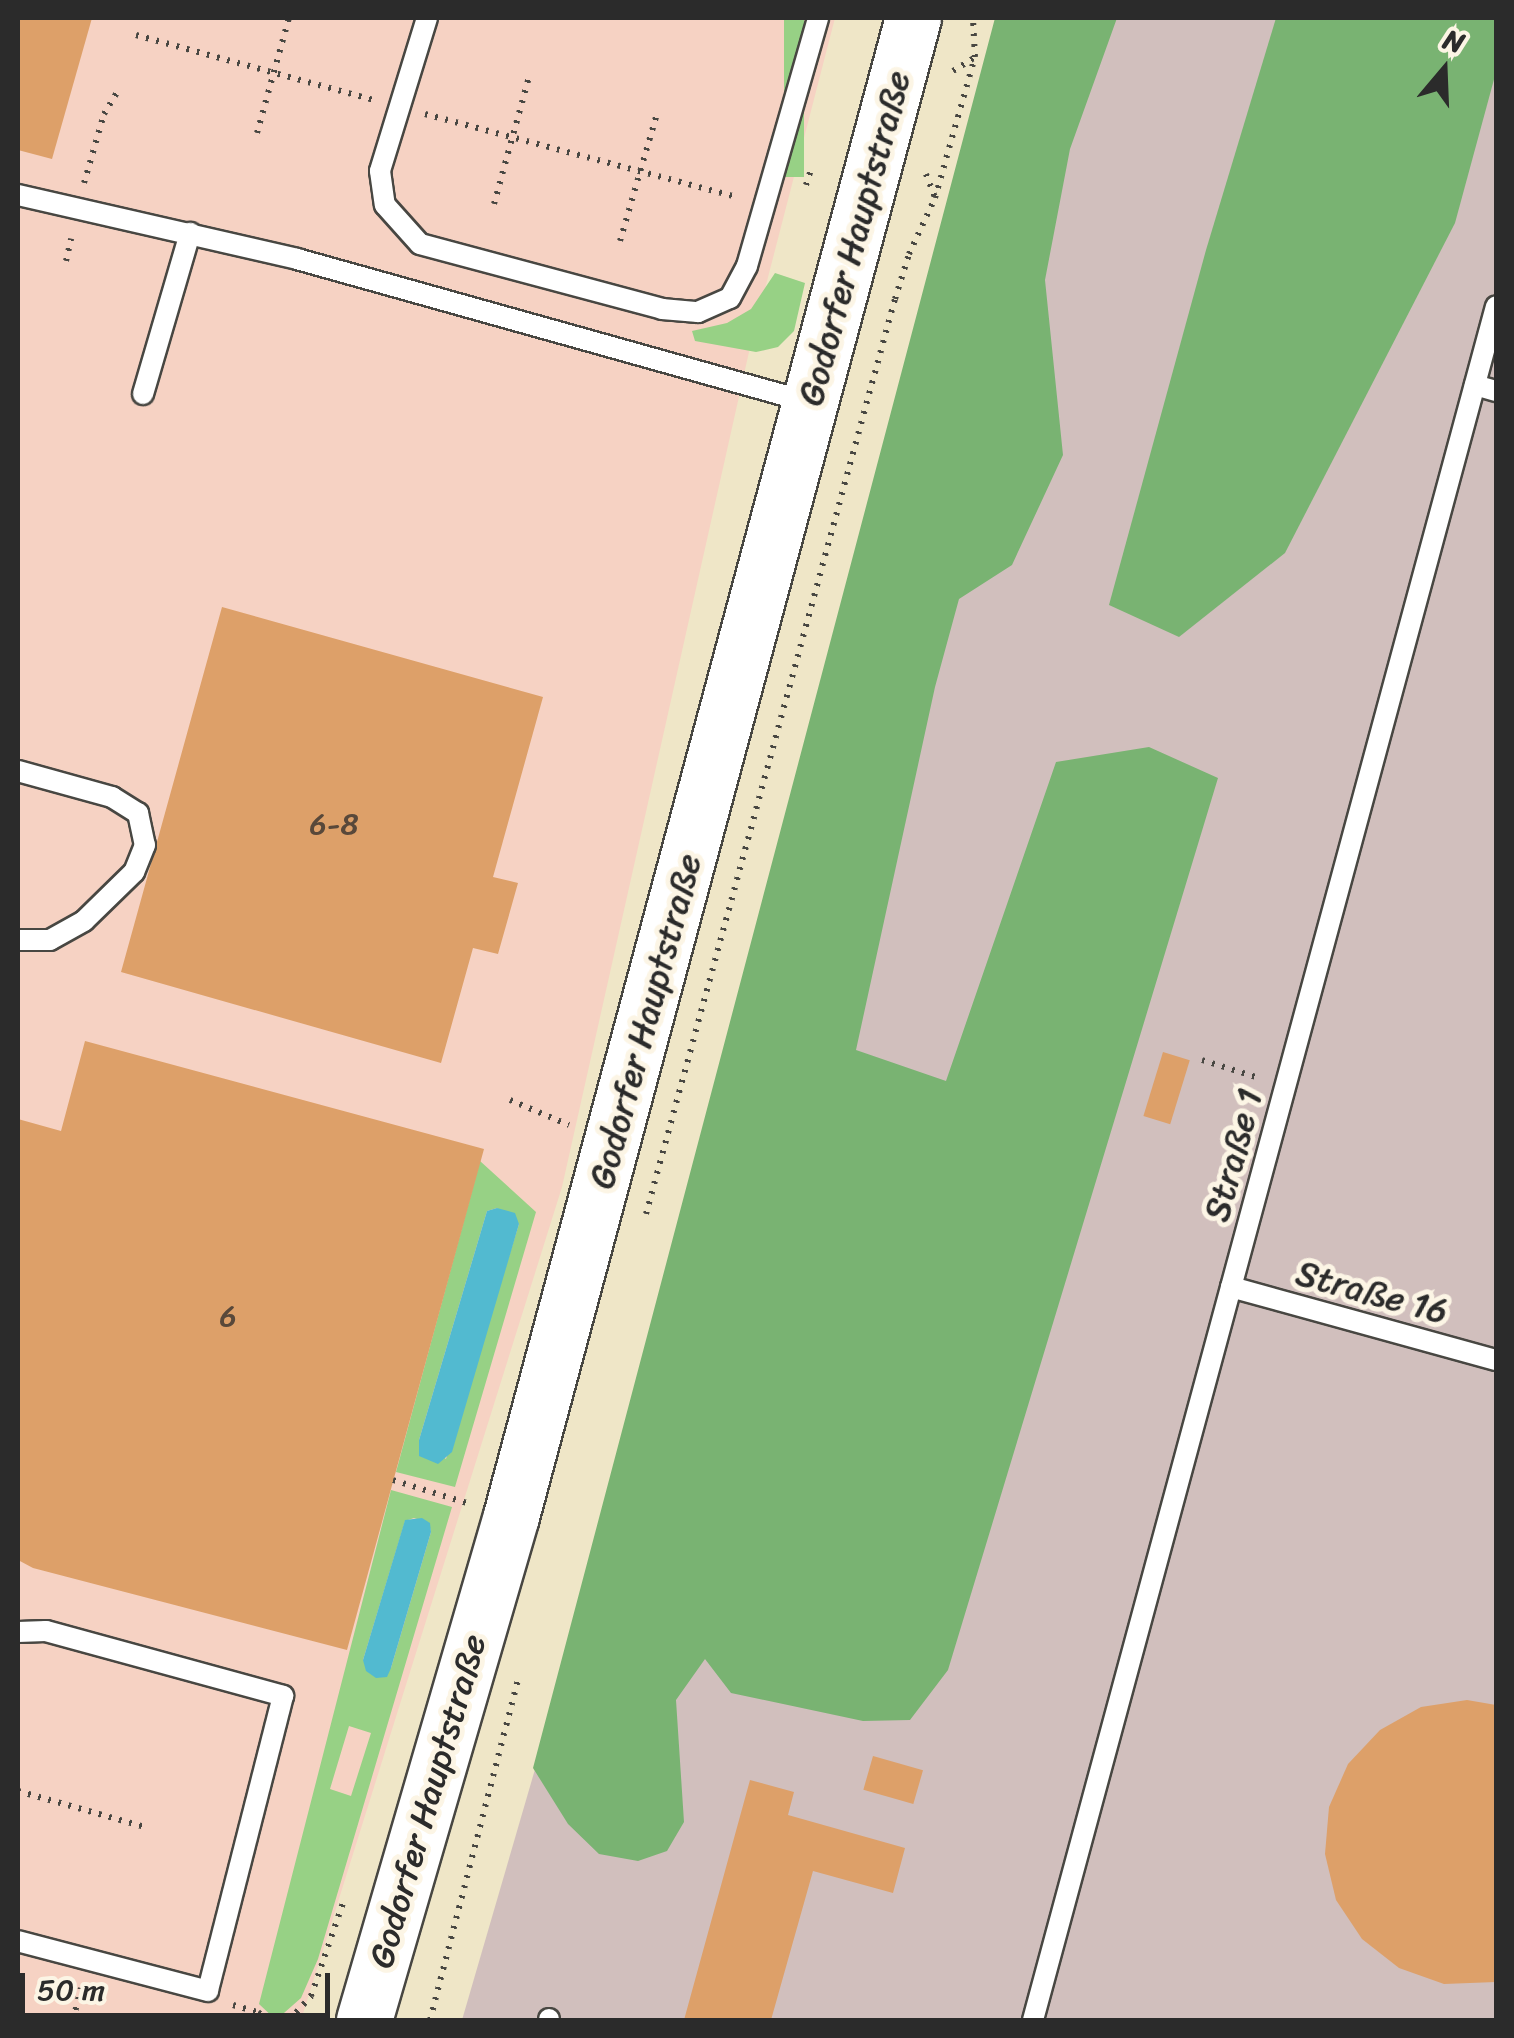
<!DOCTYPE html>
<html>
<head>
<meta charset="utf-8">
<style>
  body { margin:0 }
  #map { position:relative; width:1514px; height:2038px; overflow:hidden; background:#efe6c7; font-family:Sriracha,sans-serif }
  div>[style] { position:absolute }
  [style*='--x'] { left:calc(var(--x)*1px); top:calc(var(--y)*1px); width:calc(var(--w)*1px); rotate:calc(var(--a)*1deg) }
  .built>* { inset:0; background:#f6d2c3 }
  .industrial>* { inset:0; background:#d1bfbd }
  .green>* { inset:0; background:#97d185; transform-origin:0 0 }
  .forest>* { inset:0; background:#79b372 }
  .water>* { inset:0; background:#52bad0 }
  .building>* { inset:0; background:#dda069; transform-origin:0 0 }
  .path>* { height:6px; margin-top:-3px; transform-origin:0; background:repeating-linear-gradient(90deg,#484742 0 2.5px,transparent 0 10.5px) }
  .roads { filter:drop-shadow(2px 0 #484742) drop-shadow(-2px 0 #484742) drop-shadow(0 2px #484742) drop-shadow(0 -2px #484742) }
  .service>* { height:20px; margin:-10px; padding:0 10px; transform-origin:10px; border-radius:10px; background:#fff }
  .secondary>* { height:55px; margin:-27.5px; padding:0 27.5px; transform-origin:27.5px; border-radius:27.5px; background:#fff }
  span { translate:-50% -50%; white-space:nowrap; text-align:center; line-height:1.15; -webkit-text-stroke:10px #fcf5e5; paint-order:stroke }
  .number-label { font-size:30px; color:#58483a }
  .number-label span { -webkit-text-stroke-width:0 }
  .street-label { font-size:35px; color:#2b2b2b }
  .frame { position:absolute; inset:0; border:20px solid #2b2b2b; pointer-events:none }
  .north { position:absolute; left:1394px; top:20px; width:100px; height:100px; -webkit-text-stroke:8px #fcf5e5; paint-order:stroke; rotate:19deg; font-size:28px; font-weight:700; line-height:40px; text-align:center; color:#2b2b2b }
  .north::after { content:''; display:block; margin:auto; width:35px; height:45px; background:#2b2b2b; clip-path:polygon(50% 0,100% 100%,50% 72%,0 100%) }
  .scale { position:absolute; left:20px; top:1973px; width:310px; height:45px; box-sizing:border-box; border:5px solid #2b2b2b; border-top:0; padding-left:12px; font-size:30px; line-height:35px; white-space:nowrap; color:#2b2b2b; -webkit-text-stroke:8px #fcf5e5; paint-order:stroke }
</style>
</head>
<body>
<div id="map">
  <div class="built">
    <div style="clip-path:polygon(18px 18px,835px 18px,751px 343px,562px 1187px,301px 2020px,18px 2020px)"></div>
  </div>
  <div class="industrial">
    <div style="clip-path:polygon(1045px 18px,1496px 18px,1496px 2020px,462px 2020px)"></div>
  </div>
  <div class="green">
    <div style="left:784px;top:18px;width:20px;height:159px"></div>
    <div style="clip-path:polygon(775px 273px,805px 283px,794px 331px,778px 347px,756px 352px,695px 341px,692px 331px,727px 323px,751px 309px)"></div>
    <div style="clip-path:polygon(evenodd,480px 1161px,536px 1212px,455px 1487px,396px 1472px,480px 1161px,497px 1208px,519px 1224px,446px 1459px,419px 1440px,487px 1211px,497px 1208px)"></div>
    <div style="clip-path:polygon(evenodd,391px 1490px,452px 1507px,318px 1959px,301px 1998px,276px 2020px,259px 2004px,391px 1490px,414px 1518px,429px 1523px,431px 1532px,391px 1668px,363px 1660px,405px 1521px,414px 1518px,391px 1490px,349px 1726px,371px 1733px,351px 1796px,330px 1789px,349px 1726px)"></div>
  </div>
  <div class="forest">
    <div style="clip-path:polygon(995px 18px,1117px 18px,1070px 149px,1045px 280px,1063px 455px,1012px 565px,959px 599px,935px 687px,856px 1050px,946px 1081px,1056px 762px,1149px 747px,1218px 778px,948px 1670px,910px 1720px,863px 1721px,731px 1693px,705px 1659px,676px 1700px,684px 1822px,667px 1851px,638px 1861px,599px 1854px,568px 1824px,533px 1768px)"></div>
    <div style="clip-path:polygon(1276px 18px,1496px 18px,1496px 72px,1455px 223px,1285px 553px,1179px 637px,1109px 605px,1206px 250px)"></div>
  </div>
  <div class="water">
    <div style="clip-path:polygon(497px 1208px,515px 1213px,519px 1224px,452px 1452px,438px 1464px,419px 1456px,419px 1440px,487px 1211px)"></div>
    <div style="clip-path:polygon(422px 1518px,430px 1523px,431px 1532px,391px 1668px,387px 1677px,376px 1678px,366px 1671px,363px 1660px,405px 1520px)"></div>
  </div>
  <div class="building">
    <div style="clip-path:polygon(18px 18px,92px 18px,52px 159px,18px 150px)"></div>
    <div style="clip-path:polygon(222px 607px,543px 697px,493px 877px,518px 883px,498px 954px,473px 948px,441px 1063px,121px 972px)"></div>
    <div style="clip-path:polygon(85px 1041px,484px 1149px,347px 1650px,33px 1568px,18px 1560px,18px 1119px,61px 1131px)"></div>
    <div style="left:1163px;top:1052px;width:28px;height:67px;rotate:17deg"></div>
    <div style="clip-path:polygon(1467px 1700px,1496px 1705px,1496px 1982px,1444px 1984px,1399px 1968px,1362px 1939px,1336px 1900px,1325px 1854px,1329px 1807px,1348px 1764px,1380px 1730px,1421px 1707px)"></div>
    <div style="left:873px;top:1756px;width:52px;height:35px;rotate:16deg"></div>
    <div style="clip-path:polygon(750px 1780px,794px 1792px,788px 1815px,905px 1848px,893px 1893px,813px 1871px,771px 2020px,684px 2020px)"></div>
  </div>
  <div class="path">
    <div style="--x:136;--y:35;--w:247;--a:15.3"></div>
    <div style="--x:953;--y:71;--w:25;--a:-32"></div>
    <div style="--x:425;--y:114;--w:323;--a:14.9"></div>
    <div style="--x:257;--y:133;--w:119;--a:-74.5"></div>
    <div style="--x:926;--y:174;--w:25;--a:69"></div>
    <div style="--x:84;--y:183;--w:72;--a:-73.8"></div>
    <div style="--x:104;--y:114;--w:27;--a:-59"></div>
    <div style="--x:806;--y:185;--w:19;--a:-72"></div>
    <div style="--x:494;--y:204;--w:136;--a:-74.6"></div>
    <div style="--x:620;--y:241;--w:136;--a:-73.8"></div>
    <div style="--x:66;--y:261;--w:23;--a:-77"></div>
    <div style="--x:1202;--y:1060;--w:57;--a:17.5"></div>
    <div style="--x:510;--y:1100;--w:64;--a:23"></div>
    <div style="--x:646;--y:1214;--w:948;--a:-74.78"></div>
    <div style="--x:895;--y:299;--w:47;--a:-72.7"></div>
    <div style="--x:909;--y:254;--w:62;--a:-65.1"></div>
    <div style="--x:935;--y:198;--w:147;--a:-74.2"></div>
    <div style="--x:975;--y:57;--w:39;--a:-93"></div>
    <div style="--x:393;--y:1480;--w:77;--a:17.3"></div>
    <div style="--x:18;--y:1791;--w:136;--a:15.8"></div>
    <div style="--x:233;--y:2005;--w:26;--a:16"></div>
    <div style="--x:258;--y:2012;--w:12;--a:42"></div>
    <div style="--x:73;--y:2020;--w:33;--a:-76"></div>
    <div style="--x:289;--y:2020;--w:33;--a:-47"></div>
    <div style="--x:311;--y:1996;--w:98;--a:-71"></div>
    <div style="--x:430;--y:2020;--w:352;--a:-75.5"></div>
  </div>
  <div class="roads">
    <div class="service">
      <div style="--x:427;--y:18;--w:160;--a:107.1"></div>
      <div style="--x:380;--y:171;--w:34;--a:82"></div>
      <div style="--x:385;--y:205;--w:52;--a:48.1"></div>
      <div style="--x:420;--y:244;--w:251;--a:15"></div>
      <div style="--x:662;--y:309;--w:36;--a:5"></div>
      <div style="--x:698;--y:312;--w:35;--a:-24"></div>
      <div style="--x:730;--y:298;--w:36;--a:-62"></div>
      <div style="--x:747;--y:266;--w:258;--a:-74"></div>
      <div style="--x:18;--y:195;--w:286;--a:12.9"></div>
      <div style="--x:297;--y:259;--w:531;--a:15.63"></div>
      <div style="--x:1475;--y:385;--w:22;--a:16"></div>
      <div style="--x:143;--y:394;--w:168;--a:-73.7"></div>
      <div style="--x:18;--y:771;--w:98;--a:15.5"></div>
      <div style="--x:112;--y:797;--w:31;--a:32"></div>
      <div style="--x:138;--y:813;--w:33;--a:78"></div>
      <div style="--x:145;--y:845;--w:29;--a:112"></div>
      <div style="--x:134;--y:872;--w:70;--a:135.6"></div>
      <div style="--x:84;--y:921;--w:39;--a:151"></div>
      <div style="--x:50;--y:940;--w:32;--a:180"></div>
      <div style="--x:1231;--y:1287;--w:275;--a:15.4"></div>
      <div style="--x:18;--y:1632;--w:28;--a:-2"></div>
      <div style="--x:46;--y:1631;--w:246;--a:15.3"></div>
      <div style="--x:283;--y:1696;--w:304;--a:104.3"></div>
      <div style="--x:208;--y:1991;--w:196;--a:-165.3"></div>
      <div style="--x:549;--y:2020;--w:1;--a:-90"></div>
      <div style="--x:1033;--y:2020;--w:1775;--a:-74.88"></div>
    </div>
    <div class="secondary">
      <div style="--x:364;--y:2020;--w:525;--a:-73.74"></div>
      <div style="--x:511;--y:1516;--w:1551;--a:-74.98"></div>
    </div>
  </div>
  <div class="number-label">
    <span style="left:334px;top:824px">6-8</span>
    <span style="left:228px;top:1316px">6</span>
  </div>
  <div class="street-label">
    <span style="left:854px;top:238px;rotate:-75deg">Godorfer Hauptstraße</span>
    <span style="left:645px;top:1021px;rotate:-75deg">Godorfer Hauptstraße</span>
    <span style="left:1233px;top:1155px;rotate:-75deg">Straße 1</span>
    <span style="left:1372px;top:1292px;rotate:15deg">Straße 16</span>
    <span style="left:427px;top:1801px;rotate:-74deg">Godorfer Hauptstraße</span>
  </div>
  <div class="frame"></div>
  <div class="north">N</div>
  <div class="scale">50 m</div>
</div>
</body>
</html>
